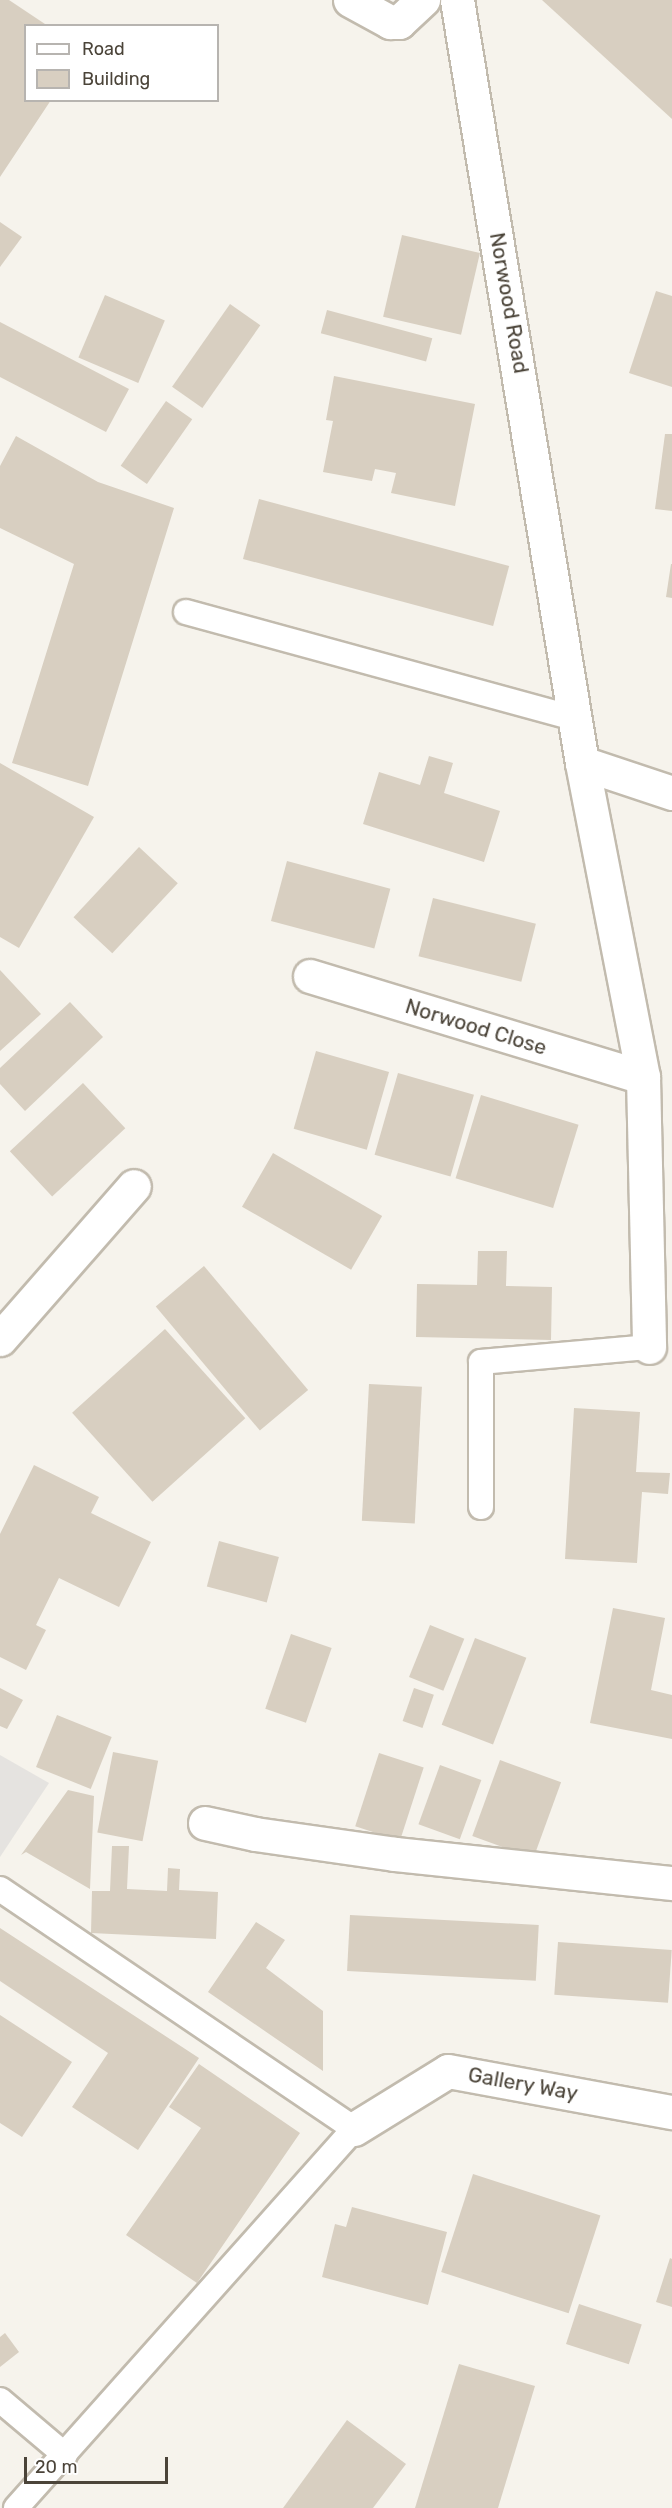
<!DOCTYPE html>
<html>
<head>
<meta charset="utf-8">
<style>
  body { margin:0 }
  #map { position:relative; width:672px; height:2508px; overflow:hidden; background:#f6f3ec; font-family:Rubik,sans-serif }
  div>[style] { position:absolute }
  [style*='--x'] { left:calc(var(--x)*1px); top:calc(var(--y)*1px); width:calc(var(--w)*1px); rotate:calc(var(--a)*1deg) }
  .parking>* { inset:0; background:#e5e3e0 }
  .building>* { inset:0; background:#d8cfc1; transform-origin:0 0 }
  .roads { filter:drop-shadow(2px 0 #c2bbae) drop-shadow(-2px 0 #c2bbae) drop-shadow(0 2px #c2bbae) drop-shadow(0 -2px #c2bbae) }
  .lane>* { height:24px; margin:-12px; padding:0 12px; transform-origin:12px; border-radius:12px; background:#fff }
  .street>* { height:33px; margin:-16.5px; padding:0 16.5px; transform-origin:16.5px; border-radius:16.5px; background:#fff }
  span { translate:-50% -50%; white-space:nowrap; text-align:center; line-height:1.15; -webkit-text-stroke:6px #fff; paint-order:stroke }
  .street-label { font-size:21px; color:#4b4439 }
  .legend { position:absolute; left:24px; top:24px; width:195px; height:78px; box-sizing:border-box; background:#fff; border:2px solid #b7b4b0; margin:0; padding:8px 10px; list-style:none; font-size:18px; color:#4b4439 }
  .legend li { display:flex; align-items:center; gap:12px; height:30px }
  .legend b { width:30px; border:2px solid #b7b4b0 }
  .scale { position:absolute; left:24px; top:2457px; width:144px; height:27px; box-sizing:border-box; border:3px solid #4b4439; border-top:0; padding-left:8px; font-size:18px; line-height:21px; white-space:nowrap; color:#4b4439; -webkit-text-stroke:4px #fff; paint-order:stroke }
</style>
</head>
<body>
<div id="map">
  <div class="parking">
    <div style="clip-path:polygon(0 1755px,49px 1783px,0 1857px)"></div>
  </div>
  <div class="building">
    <div style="clip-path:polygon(0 0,9px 0,48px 26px,26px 26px,26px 100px,51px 100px,0 177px)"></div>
    <div style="clip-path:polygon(542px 0,672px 0,672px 119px)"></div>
    <div style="clip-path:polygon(0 222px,22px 237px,0 267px)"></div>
    <div style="left:402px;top:235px;width:80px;height:84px;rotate:13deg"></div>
    <div style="clip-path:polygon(656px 291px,672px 296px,672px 387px,629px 373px)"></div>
    <div style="left:105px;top:295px;width:65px;height:68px;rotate:23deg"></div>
    <div style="left:230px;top:304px;width:37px;height:101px;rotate:35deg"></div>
    <div style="left:327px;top:310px;width:109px;height:24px;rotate:15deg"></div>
    <div style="clip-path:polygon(0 322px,129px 389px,106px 432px,0 377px)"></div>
    <div style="clip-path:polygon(334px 376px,475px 404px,455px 506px,391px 493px,396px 473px,375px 469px,372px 481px,323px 472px,333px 421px,326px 420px)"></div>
    <div style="left:166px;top:401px;width:32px;height:79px;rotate:35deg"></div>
    <div style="clip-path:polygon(665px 434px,672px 434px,672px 511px,655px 509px)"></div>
    <div style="clip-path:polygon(16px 436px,98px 482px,174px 508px,88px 786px,12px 763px,74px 564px,0 528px,0 466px)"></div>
    <div style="left:259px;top:499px;width:259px;height:62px;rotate:15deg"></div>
    <div style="clip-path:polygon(671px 564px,672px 564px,672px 598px,666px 597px)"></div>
    <div style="clip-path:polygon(429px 756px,453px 763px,444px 793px,500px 811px,484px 862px,363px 824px,379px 772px,420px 785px)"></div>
    <div style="clip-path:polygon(0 763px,94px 817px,19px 948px,0 937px)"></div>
    <div style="left:139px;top:847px;width:53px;height:96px;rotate:43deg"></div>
    <div style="left:287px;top:861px;width:107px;height:62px;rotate:15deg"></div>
    <div style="left:433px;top:898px;width:106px;height:60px;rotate:14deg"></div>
    <div style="clip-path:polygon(0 970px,41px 1014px,0 1051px)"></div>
    <div style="clip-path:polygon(70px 1002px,103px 1037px,25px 1111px,0 1084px,0 1068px)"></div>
    <div style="left:316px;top:1051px;width:76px;height:81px;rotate:16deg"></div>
    <div style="left:398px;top:1073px;width:79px;height:85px;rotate:16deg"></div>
    <div style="left:83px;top:1083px;width:62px;height:100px;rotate:47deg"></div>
    <div style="left:481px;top:1095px;width:102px;height:87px;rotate:17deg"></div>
    <div style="left:273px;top:1153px;width:126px;height:62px;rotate:30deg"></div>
    <div style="clip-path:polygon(478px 1251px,507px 1251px,506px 1286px,552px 1287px,551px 1340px,416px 1337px,417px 1284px,477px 1285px)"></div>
    <div style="left:204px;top:1266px;width:162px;height:63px;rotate:50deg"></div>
    <div style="left:165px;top:1329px;width:120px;height:125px;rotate:48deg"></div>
    <div style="left:369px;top:1384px;width:53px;height:137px;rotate:3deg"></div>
    <div style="clip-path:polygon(574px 1408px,640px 1412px,636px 1472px,670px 1473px,668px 1494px,642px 1492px,637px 1563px,565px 1559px)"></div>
    <div style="clip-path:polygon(34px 1465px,99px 1497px,91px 1513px,151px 1542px,119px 1607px,59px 1578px,36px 1625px,46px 1630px,26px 1670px,0 1657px,0 1534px)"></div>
    <div style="left:219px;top:1541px;width:62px;height:47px;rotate:15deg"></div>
    <div style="clip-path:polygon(613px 1608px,665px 1618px,651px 1690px,672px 1695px,672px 1739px,590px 1723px)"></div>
    <div style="left:430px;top:1625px;width:37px;height:56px;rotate:22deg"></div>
    <div style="left:291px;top:1634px;width:43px;height:79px;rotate:19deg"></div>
    <div style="left:475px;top:1638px;width:55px;height:93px;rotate:21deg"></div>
    <div style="clip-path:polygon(0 1688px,23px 1700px,7px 1729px,0 1726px)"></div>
    <div style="left:414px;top:1688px;width:21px;height:35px;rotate:19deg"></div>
    <div style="left:57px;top:1715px;width:59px;height:56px;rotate:22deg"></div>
    <div style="left:113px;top:1752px;width:46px;height:82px;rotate:11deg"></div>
    <div style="left:379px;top:1753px;width:47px;height:77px;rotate:18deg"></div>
    <div style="left:500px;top:1760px;width:65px;height:81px;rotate:20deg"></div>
    <div style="left:440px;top:1765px;width:44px;height:63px;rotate:20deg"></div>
    <div style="clip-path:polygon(68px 1790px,94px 1796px,90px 1889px,26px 1852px,21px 1855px)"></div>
    <div style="clip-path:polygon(112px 1846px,129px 1846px,127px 1889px,167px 1891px,168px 1868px,180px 1869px,179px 1890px,218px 1892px,216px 1939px,91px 1933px,92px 1891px,110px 1891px)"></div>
    <div style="left:350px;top:1915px;width:189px;height:56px;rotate:3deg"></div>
    <div style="clip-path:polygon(256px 1922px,285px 1940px,266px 1968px,323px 2011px,323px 2071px,208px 1992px)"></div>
    <div style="clip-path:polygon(0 1928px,199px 2058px,138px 2150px,72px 2107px,108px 2053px,0 1981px)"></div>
    <div style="left:558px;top:1942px;width:114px;height:53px;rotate:4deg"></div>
    <div style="clip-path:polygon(0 2015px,72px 2062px,22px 2137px,0 2123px)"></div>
    <div style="clip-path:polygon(199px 2064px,300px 2133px,197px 2283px,126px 2235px,201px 2128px,169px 2107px)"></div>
    <div style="left:473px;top:2174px;width:134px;height:103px;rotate:18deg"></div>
    <div style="clip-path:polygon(352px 2207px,447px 2232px,428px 2305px,322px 2277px,335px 2224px,346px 2227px)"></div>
    <div style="clip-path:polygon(670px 2258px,672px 2259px,672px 2307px,656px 2302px)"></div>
    <div style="left:579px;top:2304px;width:66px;height:42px;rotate:18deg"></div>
    <div style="clip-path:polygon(5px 2333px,19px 2352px,0 2367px,0 2337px)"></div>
    <div style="clip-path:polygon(459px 2364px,535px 2386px,498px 2508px,415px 2508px)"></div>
    <div style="clip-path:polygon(347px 2420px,406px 2464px,373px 2508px,283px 2508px)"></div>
  </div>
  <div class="roads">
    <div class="lane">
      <div style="--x:186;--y:612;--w:404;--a:15.3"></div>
      <div style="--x:481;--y:1507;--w:145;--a:-90"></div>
      <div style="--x:481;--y:1362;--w:169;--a:-5.1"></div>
      <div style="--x:0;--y:1889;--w:428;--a:34.1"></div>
      <div style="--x:354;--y:2129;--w:508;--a:131.73"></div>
      <div style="--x:0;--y:2400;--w:85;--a:40.2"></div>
    </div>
    <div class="street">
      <div style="--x:350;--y:0;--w:46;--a:28.8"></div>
      <div style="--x:390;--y:22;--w:9;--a:0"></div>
      <div style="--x:399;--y:22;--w:33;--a:-43"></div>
      <div style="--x:457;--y:0;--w:773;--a:80.7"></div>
      <div style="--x:582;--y:763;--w:320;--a:79"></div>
      <div style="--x:643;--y:1077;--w:270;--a:88.7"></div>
      <div style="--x:582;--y:763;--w:95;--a:18.4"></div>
      <div style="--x:310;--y:976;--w:348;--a:16.9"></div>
      <div style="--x:0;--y:1339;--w:203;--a:-48.8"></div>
      <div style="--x:205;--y:1823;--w:51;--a:12.4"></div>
      <div style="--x:255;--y:1834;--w:141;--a:8.1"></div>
      <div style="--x:395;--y:1854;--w:279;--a:6"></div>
      <div style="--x:354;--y:2129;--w:110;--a:-31.7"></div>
      <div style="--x:448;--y:2071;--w:228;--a:10.4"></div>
    </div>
  </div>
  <div class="street-label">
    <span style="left:509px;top:303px;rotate:80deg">Norwood Road</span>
    <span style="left:476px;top:1027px;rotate:17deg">Norwood Close</span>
    <span style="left:523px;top:2084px;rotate:10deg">Gallery Way</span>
  </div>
  <ul class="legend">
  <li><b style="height:8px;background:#fff"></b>Road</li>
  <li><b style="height:16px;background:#d8cfc1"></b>Building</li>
  </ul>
  <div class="scale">20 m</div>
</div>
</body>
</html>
